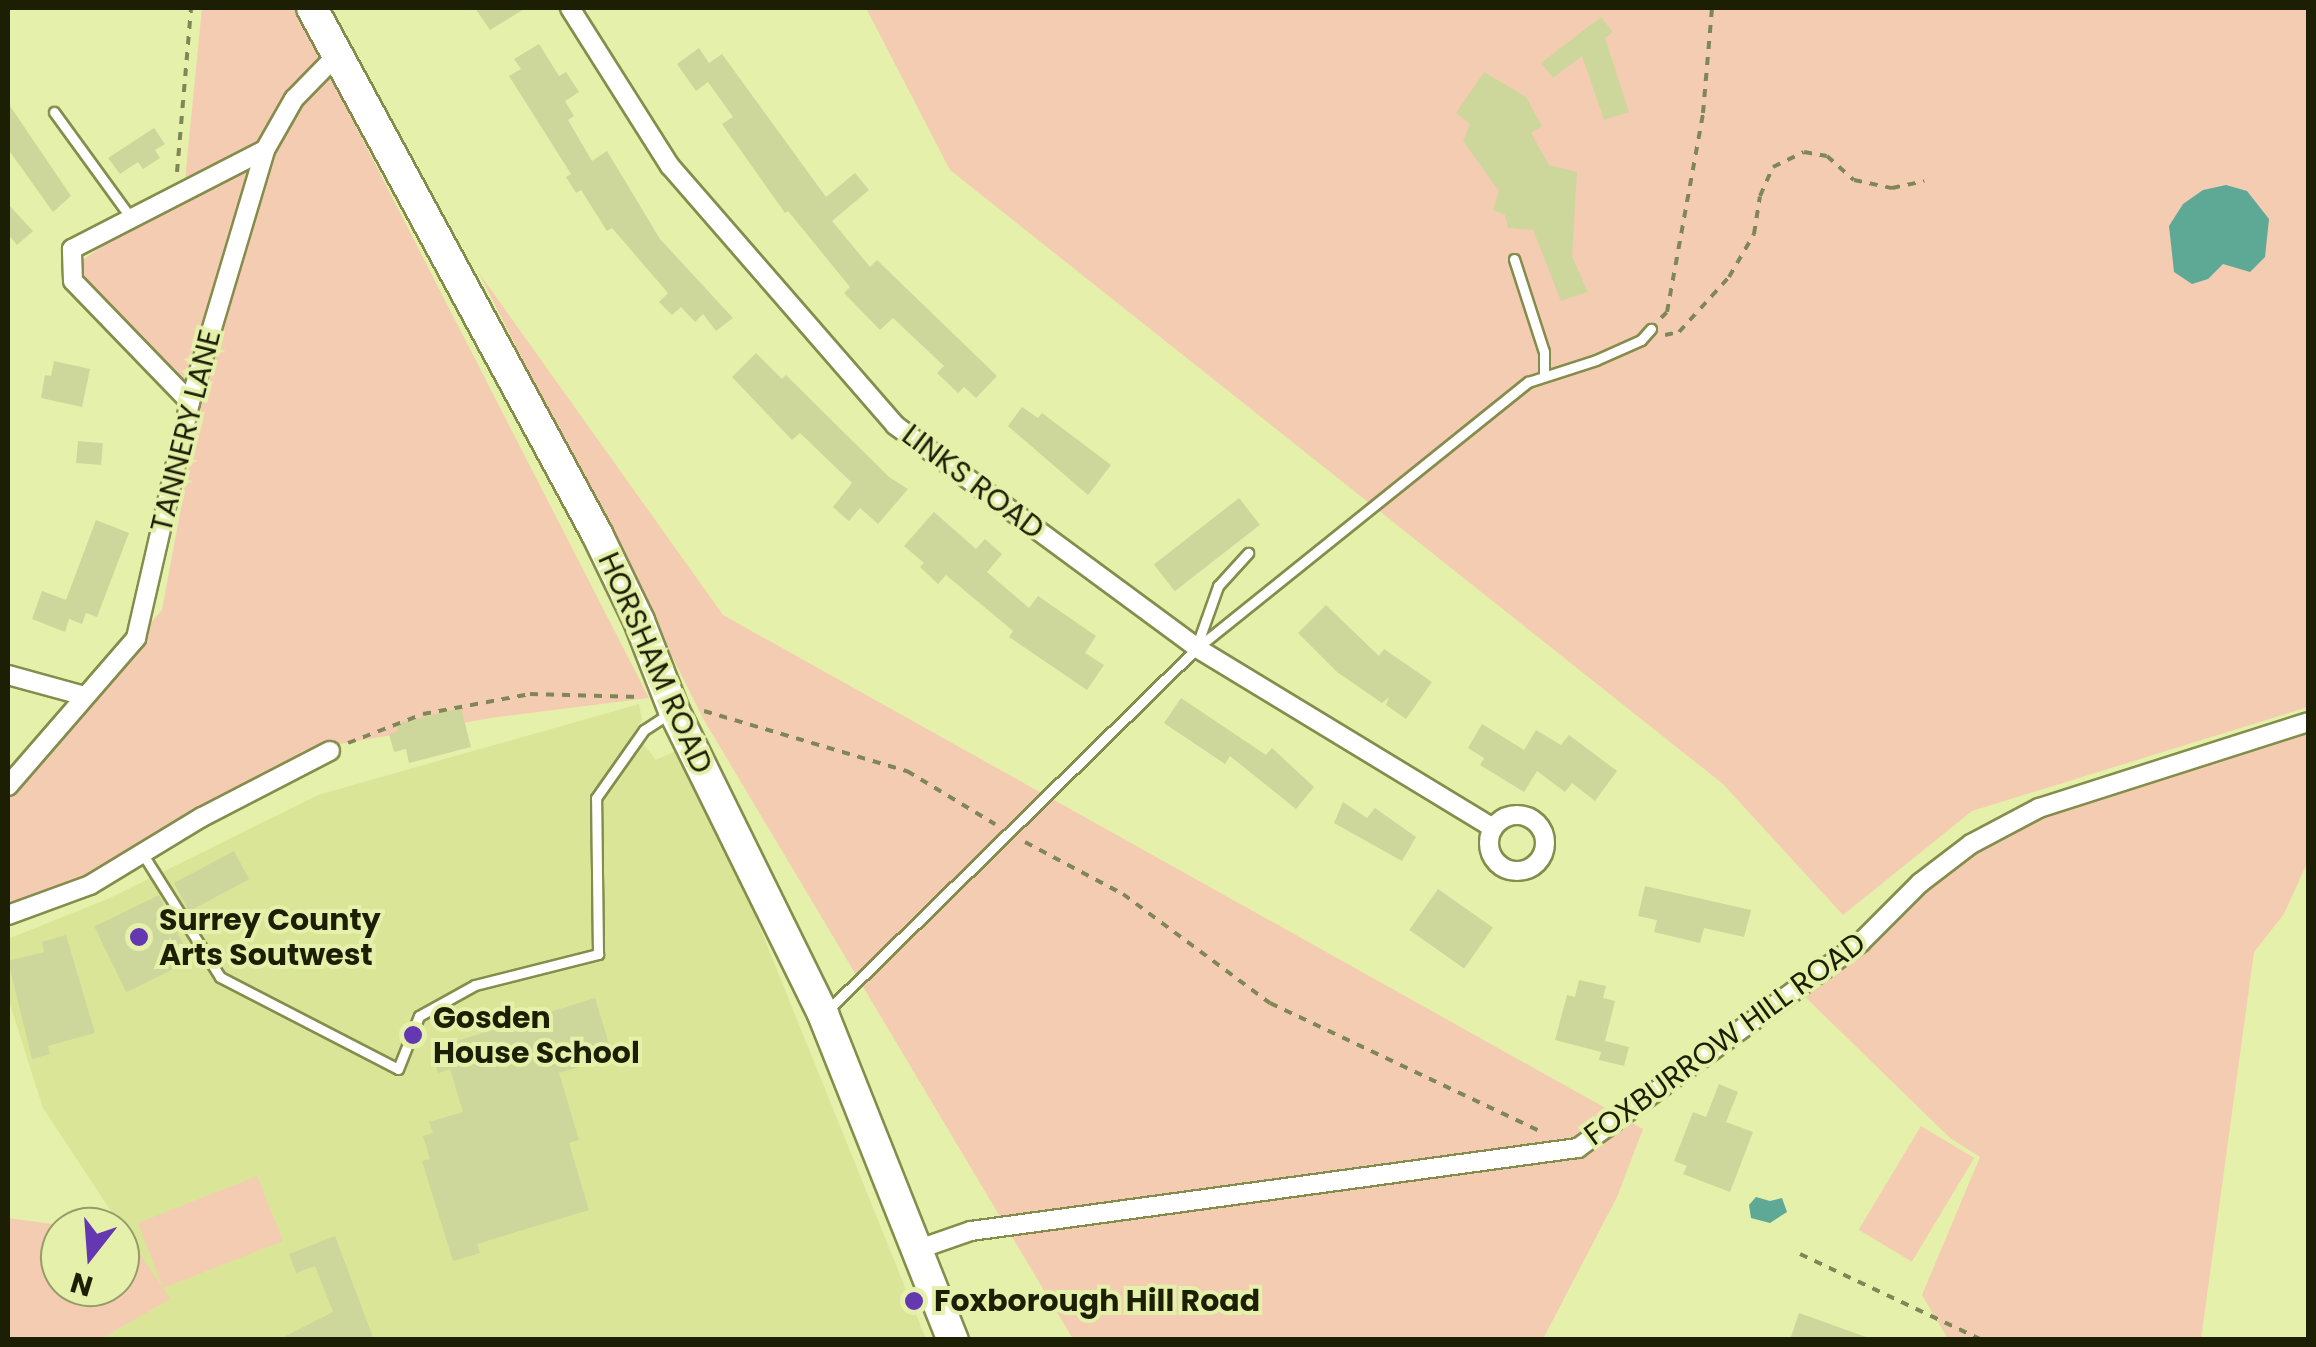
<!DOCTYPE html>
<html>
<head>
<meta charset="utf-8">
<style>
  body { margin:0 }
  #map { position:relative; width:2316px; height:1347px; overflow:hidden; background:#e5f0aa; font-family:Poppins,sans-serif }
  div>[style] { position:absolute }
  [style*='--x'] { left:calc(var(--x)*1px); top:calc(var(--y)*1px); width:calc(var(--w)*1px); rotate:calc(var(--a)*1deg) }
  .built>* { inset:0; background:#dae598 }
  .green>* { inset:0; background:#f4ccb2; transform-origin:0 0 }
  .water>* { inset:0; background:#5ea996 }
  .building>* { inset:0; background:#ced79b; transform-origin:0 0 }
  .path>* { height:4px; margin-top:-2px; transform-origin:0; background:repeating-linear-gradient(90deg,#808756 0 8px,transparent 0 16px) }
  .roads { filter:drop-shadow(2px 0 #848d4b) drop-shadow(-2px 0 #848d4b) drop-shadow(0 2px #848d4b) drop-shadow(0 -2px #848d4b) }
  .service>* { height:9px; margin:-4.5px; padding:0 4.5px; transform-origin:4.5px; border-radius:4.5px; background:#fff }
  .minor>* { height:18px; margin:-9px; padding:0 9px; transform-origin:9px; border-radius:9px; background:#fff }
  .minor>.ring { margin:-9px; padding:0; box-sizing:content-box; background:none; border:18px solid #fff; border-radius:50% }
  .primary>* { height:30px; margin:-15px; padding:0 15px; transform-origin:15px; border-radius:15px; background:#fff }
  .dots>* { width:28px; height:28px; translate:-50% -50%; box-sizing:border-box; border:5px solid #e5f0aa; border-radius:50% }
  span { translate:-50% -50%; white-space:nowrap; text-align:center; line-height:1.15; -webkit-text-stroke:8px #e5f0aa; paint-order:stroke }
  .street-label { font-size:30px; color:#1c1f04 }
  .poi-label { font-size:30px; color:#1c1f04; font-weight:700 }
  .left { translate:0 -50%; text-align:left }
  .frame { position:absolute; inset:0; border:10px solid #1c1f04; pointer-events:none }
  .north { position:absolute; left:40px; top:1207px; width:100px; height:100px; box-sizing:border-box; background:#e5f0aa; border:2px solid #959c68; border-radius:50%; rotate:197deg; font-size:28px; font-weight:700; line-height:40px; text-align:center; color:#1c1f04 }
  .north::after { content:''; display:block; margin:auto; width:35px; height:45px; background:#6438b0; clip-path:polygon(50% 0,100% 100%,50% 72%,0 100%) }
</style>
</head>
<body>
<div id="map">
  <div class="built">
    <div style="clip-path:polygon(639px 704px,642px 720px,634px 732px,656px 760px,678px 750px,752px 908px,926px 1339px,101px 1339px,169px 1299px,43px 1108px,8px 998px,8px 939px,110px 898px,318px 795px)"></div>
  </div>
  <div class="green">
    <div style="clip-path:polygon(202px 8px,295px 8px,649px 698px,497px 717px,305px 750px,122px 870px,8px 920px,8px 781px,162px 610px,200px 405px,74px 266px,184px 190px)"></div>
    <div style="clip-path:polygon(866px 8px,2308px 8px,2308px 707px,1972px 811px,1843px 915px,1723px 784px,950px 170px)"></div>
    <div style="clip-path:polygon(479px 273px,723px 615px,1643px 1129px,1617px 1197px,1543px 1339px,1073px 1339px,704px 720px)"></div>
    <div style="clip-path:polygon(2308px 723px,2308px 861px,2284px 914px,2254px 952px,2201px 1339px,1948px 1339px,1922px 1295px,1980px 1157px,1950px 1138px,1798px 990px,1941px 867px,2039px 808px)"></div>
    <div style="left:1921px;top:1126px;width:62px;height:121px;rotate:31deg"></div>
    <div style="clip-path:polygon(257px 1176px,283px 1241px,163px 1288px,170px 1299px,101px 1339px,8px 1339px,8px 1218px,75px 1227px,60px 1227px,60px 1287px,120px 1287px,120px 1233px,126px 1234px,163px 1288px,138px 1223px)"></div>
  </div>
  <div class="water">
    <div style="clip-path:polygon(2226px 185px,2247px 191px,2269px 219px,2265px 257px,2250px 272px,2223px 264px,2208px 279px,2192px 284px,2174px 272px,2169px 226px,2183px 204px,2203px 190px)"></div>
    <div style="clip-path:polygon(1756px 1197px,1770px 1201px,1782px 1198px,1787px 1212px,1770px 1223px,1751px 1218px,1749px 1205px)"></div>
  </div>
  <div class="building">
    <div style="clip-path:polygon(475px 8px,526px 8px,490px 30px)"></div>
    <div style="clip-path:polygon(1601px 17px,1613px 32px,1605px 38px,1629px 112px,1604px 120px,1582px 56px,1553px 78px,1541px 63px)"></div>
    <div style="clip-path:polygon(539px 44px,559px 76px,566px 72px,579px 92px,565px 101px,574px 116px,568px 120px,592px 161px,607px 151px,660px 239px,733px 318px,716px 331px,703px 314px,695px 322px,681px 307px,672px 315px,659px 302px,668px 293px,612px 228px,607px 231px,581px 190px,576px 193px,566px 177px,571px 174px,509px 76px,521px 69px,514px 59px)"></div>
    <div style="clip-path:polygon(699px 48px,709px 63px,722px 54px,826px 197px,855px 173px,869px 190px,832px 221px,870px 267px,877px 260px,997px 376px,976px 398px,964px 387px,958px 393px,937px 373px,944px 366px,893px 318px,880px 330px,844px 293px,850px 287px,788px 211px,785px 213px,722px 124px,733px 117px,708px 82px,696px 91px,677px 64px)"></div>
    <div style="clip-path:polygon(1484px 72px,1526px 97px,1542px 126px,1531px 133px,1549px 165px,1577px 172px,1572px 256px,1588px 292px,1561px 301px,1533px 230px,1508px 228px,1505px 215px,1493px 210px,1499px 191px,1463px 141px,1470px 124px,1456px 113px)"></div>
    <div style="clip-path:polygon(8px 103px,71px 196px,53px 212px,8px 149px)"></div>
    <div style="clip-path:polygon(154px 128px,165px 144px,155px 150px,160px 158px,143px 169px,138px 162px,120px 174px,108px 158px)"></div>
    <div style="clip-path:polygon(8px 204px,33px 231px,17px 245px,8px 234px)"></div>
    <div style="clip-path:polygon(756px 353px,782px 379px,786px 375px,889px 477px,908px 489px,878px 524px,860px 508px,849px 521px,833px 507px,852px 483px,800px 433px,792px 440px,732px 377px)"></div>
    <div style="clip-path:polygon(54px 361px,90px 369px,82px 407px,41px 398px,45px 375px,51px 376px)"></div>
    <div style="clip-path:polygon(1022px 407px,1038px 418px,1042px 413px,1111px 465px,1088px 495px,1008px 426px)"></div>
    <div style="left:78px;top:441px;width:25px;height:22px;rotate:5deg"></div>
    <div style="left:1239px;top:498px;width:34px;height:108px;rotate:52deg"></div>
    <div style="clip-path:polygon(934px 512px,976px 549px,985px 539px,1002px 554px,987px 572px,1029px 608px,1038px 596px,1096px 636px,1085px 653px,1104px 665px,1087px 690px,1009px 637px,1013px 631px,946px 575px,938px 584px,920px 567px,924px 563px,904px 546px)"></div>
    <div style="clip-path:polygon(96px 520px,129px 533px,97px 617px,86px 613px,82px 624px,69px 619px,65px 632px,32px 619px,42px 591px,66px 600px)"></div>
    <div style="clip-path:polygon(1326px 605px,1379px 656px,1384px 649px,1432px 682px,1406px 719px,1386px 705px,1389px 697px,1382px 703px,1337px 672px,1298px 633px)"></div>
    <div style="clip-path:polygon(1181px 698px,1266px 755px,1272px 748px,1314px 787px,1296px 809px,1230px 756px,1225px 764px,1164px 723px)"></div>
    <div style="clip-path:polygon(461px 708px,471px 747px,409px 763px,406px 749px,394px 752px,389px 734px,398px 731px,396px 724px)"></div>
    <div style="clip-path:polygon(1482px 724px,1524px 750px,1536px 730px,1561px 745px,1569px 735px,1617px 771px,1595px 801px,1572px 783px,1565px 792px,1537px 771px,1524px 792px,1480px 765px,1484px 758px,1468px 748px)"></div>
    <div style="clip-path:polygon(1343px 802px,1367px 818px,1375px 808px,1416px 837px,1402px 861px,1334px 823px)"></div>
    <div style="left:234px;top:851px;width:32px;height:68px;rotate:62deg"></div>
    <div style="clip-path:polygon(1645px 886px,1751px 910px,1744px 937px,1704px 928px,1700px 943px,1654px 932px,1657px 920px,1638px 916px)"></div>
    <div style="left:1438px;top:889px;width:67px;height:50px;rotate:35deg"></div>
    <div style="left:159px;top:895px;width:73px;height:72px;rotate:64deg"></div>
    <div style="clip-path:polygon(66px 935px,95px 1033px,48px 1046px,50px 1054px,32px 1059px,8px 961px,44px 952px,42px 942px)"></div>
    <div style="clip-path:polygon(1579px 980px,1606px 986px,1603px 998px,1615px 1001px,1605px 1041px,1629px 1047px,1624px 1066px,1599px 1060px,1601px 1052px,1555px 1040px,1567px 995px,1575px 997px)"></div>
    <div style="clip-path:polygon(595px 998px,613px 1057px,559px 1073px,579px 1140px,569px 1143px,589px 1210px,477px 1244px,480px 1253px,453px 1261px,422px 1161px,430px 1159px,423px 1136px,433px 1133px,429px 1122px,463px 1112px,450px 1069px,438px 1073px,431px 1049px)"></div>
    <div style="clip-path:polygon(1719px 1084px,1738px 1092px,1726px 1122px,1753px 1132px,1730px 1192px,1683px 1174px,1687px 1166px,1674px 1161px,1693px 1112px,1706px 1117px)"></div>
    <div style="clip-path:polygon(335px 1236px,374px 1340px,278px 1340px,333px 1312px,315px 1266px,296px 1273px,289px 1254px)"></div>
    <div style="clip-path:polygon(1799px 1313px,1866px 1337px,1866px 1340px,1790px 1340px)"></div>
  </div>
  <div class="path">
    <div style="--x:177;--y:172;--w:165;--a:-85.1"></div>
    <div style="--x:1661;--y:318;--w:8;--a:-45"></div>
    <div style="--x:1667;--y:312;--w:202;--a:-79.7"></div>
    <div style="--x:1703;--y:113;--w:105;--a:-85.1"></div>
    <div style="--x:1665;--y:335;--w:14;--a:-12"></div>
    <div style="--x:1679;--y:332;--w:74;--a:-47.7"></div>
    <div style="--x:1729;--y:277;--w:50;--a:-59.8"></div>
    <div style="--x:1754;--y:234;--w:38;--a:-81"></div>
    <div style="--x:1760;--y:196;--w:32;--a:-66"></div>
    <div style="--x:1773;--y:167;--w:34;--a:-26"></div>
    <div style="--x:1804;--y:152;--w:23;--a:10"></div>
    <div style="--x:1827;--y:156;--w:36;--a:42"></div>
    <div style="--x:1854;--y:180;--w:39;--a:12"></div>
    <div style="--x:1892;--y:188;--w:33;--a:-12"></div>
    <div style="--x:704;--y:711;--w:212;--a:16.5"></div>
    <div style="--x:907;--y:771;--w:103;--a:31.1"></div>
    <div style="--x:348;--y:743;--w:80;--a:-21.1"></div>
    <div style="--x:423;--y:714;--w:109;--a:-10.6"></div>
    <div style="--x:530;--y:694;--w:111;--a:1.5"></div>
    <div style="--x:1025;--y:842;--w:111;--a:28"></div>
    <div style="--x:1123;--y:894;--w:183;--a:36.6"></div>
    <div style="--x:1270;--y:1003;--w:301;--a:25.4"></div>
    <div style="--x:1800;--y:1254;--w:201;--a:25.3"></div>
  </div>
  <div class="roads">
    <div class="service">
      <div style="--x:54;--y:112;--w:131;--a:54"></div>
      <div style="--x:1514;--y:259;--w:98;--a:72.1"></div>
      <div style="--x:1544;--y:352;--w:24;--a:90"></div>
      <div style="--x:1197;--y:645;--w:63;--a:-70.4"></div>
      <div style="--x:1218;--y:586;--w:45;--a:-47.7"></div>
      <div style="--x:142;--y:853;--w:146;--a:57.8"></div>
      <div style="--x:220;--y:977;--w:200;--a:27.3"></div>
      <div style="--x:398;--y:1069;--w:57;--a:-68.4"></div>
      <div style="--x:419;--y:1016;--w:64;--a:-29"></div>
      <div style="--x:475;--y:985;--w:127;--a:-14.1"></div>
      <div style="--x:598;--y:954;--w:156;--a:-90.7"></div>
      <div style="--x:596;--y:798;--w:83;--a:-54.8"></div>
      <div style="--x:644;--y:730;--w:27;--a:-33"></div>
      <div style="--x:829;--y:1009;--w:516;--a:-44.45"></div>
      <div style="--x:1197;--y:648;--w:425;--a:-38.8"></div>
      <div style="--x:1528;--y:382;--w:71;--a:-17.9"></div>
      <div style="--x:1596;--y:360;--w:49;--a:-24"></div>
      <div style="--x:1641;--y:340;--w:15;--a:-48"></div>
    </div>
    <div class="minor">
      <div style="--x:570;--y:8;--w:187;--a:57.7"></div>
      <div style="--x:670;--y:166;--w:343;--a:49"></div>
      <div style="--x:895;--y:425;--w:375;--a:36.4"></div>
      <div style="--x:1197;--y:648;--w:346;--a:31.3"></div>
      <div style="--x:190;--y:402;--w:168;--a:-134"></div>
      <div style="--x:73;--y:281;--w:32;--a:-92"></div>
      <div style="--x:72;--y:249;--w:217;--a:-27.2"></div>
      <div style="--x:8;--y:675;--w:80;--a:15.3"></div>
      <div style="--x:8;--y:786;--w:196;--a:-49.1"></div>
      <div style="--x:136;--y:638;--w:242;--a:-77.1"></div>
      <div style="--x:190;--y:402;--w:263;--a:-73.4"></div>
      <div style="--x:265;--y:150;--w:59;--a:-60.4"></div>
      <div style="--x:294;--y:99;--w:59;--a:-45.7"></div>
      <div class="ring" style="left:1489px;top:815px;width:38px;height:38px"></div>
      <div style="--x:8;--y:915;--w:87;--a:-20.1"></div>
      <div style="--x:90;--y:885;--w:131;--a:-31.3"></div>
      <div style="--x:202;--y:817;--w:144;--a:-27.3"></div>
      <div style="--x:916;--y:1250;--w:58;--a:-19.1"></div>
      <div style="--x:971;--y:1231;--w:613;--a:-7.79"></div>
      <div style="--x:1578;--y:1148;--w:349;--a:-36"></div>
      <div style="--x:1860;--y:943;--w:85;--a:-45"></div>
      <div style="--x:1920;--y:883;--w:64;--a:-37.4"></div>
      <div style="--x:1971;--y:844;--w:77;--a:-27.9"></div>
      <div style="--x:2039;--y:808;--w:282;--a:-17.7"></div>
    </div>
    <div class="primary">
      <div style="--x:312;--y:8;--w:598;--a:61.55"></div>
      <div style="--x:597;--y:534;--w:97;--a:64.2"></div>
      <div style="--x:639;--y:621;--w:97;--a:68.7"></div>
      <div style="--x:674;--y:711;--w:338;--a:63.8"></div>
      <div style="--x:823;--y:1014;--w:351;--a:68.3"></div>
    </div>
  </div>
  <div class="dots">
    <div style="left:139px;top:937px;background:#6438b0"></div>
    <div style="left:413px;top:1035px;background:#6438b0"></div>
    <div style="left:914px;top:1301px;background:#6438b0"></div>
  </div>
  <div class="street-label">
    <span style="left:186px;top:431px;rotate:-76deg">TANNERY LANE</span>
    <span style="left:973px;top:482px;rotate:37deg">LINKS ROAD</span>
    <span style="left:655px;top:663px;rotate:66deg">HORSHAM ROAD</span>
    <span style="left:1725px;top:1039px;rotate:-36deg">FOXBURROW HILL ROAD</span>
  </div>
  <div class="poi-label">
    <span class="left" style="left:159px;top:937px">Surrey County<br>Arts Soutwest</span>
    <span class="left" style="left:433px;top:1035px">Gosden<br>House School</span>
    <span class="left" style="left:934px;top:1301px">Foxborough Hill Road</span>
  </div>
  <div class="frame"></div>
  <div class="north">N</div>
</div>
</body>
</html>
